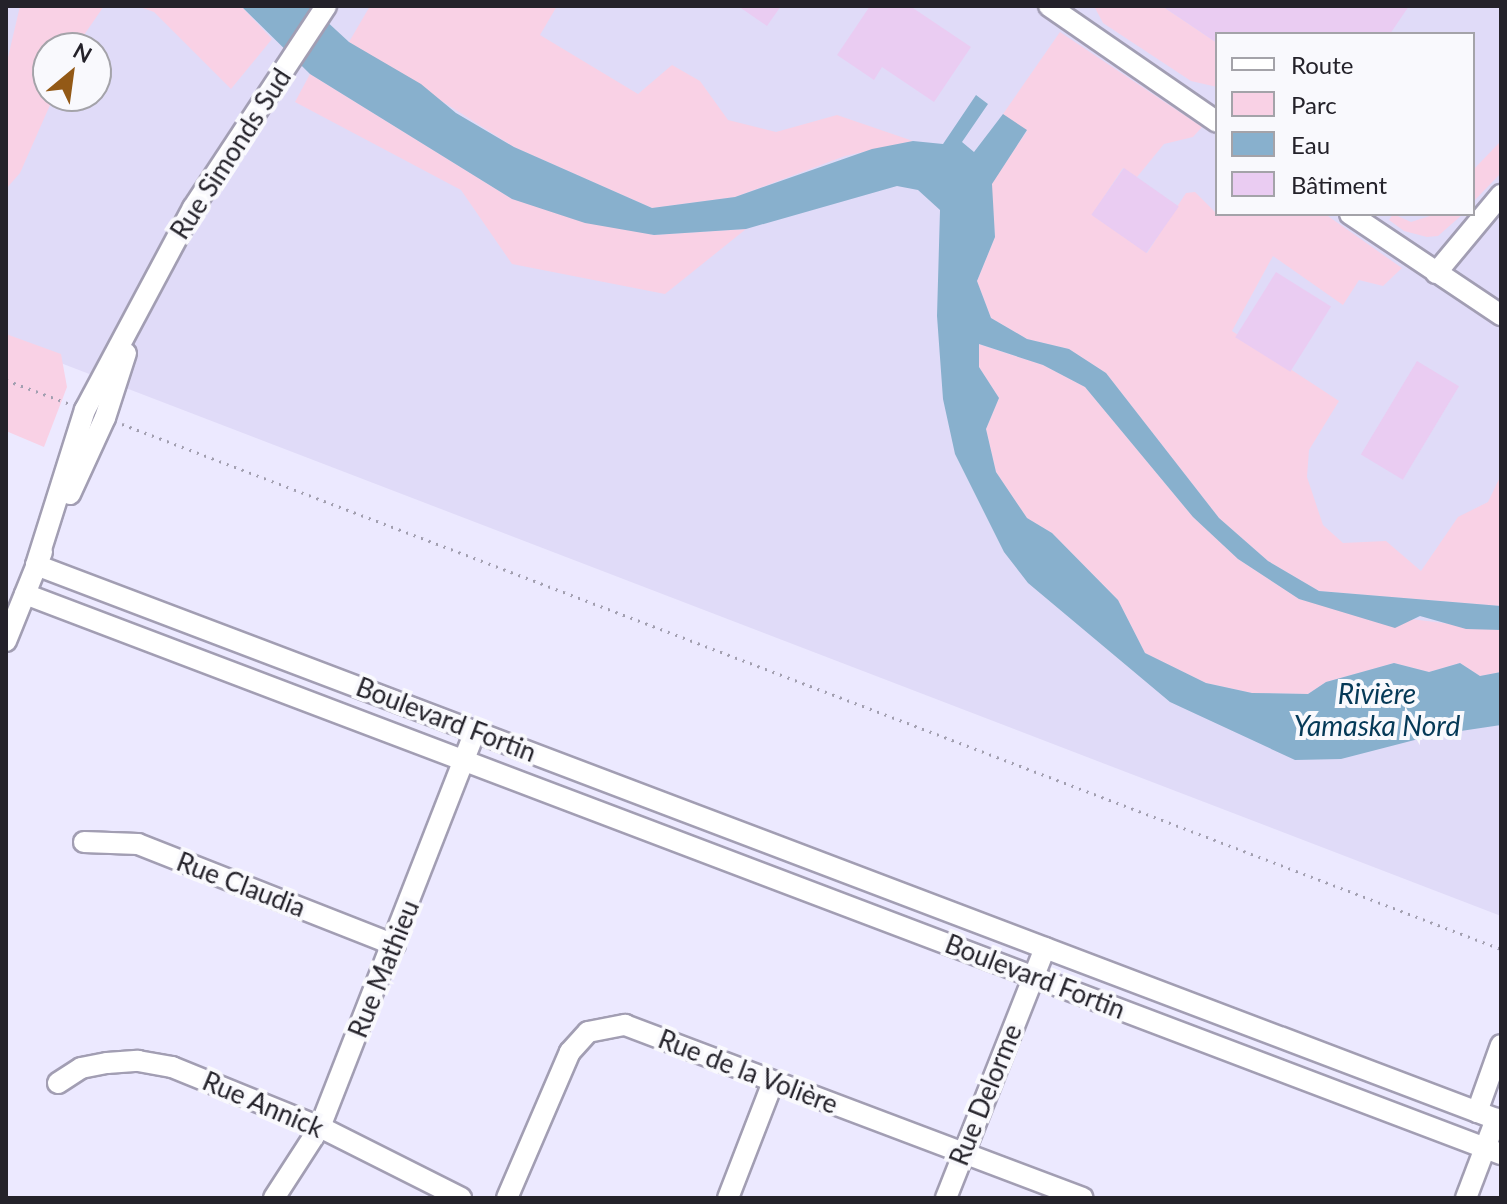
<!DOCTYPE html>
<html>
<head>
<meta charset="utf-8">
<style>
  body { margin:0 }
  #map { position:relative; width:1507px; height:1204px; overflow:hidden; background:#ece9ff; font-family:Lato,sans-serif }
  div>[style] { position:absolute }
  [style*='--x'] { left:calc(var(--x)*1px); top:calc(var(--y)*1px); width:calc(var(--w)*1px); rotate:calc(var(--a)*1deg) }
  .built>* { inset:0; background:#e0dbf8 }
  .green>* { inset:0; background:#f9d1e5 }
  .water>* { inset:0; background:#88b0cd }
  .building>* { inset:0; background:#eaccf2; transform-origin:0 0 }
  .path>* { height:3px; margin-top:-1.5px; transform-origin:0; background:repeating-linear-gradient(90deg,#a29fb0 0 2px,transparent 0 8px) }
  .roads { filter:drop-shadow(2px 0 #a29eb3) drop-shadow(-2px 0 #a29eb3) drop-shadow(0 2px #a29eb3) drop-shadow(0 -2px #a29eb3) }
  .minor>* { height:20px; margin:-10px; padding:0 10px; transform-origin:10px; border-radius:10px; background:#fff }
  span { translate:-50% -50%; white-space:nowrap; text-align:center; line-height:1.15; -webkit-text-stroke:8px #f9f9fd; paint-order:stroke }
  .street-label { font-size:26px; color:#24222a }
  .water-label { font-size:28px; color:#053957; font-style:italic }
  .frame { position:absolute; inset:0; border:8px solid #24222a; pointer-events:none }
  .legend { position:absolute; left:1215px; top:32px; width:260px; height:184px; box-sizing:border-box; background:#f9f9fd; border:2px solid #a4a3a9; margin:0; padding:10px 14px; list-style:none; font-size:24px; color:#24222a }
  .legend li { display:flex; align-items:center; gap:16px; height:40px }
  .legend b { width:40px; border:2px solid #a4a3a9 }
  .north { position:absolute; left:32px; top:32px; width:80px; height:80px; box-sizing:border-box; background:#f9f9fd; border:2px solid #a4a3a9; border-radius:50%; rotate:29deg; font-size:22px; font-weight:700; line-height:32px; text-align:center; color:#24222a }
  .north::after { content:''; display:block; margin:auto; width:28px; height:36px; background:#935916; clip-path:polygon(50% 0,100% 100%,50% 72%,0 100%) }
</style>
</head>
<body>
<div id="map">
  <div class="built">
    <div style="clip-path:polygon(evenodd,6px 6px,1501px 6px,1501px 916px,6px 342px,6px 6px,1217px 34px,1473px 34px,1473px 214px,1217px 214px,1217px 34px,6px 6px,48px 48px,96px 48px,96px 96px,48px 96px,48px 48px)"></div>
  </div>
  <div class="green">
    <div style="clip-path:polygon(20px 6px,104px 6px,75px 48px,48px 48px,48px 96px,54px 96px,20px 173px,6px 189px,6px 66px)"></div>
    <div style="clip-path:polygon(137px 6px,241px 6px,272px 39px,231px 89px,154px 12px)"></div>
    <div style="clip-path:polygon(370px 6px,557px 6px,540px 35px,638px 94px,672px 65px,700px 81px,728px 120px,776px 132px,837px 115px,913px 141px,845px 156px,735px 197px,652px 208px,514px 147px,349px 42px)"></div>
    <div style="clip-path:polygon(1094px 6px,1162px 6px,1217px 43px,1217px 87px,1191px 81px,1103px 23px)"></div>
    <div style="clip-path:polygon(1060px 32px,1202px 127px,1193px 137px,1164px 144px,1137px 177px,1123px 168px,1092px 215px,1147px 253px,1186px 193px,1195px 192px,1217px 214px,1325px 214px,1402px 268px,1383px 286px,1359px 280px,1343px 305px,1273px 256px,1232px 331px,1339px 401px,1309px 450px,1307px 477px,1323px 525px,1343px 543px,1386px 541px,1421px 571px,1458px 517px,1488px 502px,1501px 475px,1501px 606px,1319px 591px,1268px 561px,1219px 518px,1106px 373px,1069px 349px,1027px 339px,991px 318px,977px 281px,995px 237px,991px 184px,1027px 131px,1003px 114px)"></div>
    <div style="clip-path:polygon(310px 74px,512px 199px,654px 235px,746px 229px,665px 294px,512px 264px,461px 190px,295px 102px)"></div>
    <div style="clip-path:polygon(1501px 141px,1501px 173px,1473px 202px,1473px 170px)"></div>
    <div style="clip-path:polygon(1393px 214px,1411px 222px,1436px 214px,1463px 214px,1438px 236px,1427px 237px,1404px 231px,1389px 220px)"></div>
    <div style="clip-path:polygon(6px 334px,61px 354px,67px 387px,44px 447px,6px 431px)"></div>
    <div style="clip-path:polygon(978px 344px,1043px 365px,1085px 387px,1193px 517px,1238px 559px,1299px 599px,1345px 611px,1501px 630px,1501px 672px,1480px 676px,1460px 663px,1429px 672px,1394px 663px,1326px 682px,1308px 694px,1252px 693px,1206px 683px,1145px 653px,1118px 600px,1052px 533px,1027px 518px,996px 472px,986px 429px,999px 398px,979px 367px)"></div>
  </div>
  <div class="water">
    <div style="clip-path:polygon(241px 6px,310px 6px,349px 42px,421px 84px,456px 113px,514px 147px,652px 208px,735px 197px,872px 149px,913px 141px,943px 144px,976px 95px,988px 104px,962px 142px,974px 152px,1003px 114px,1027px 130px,992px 184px,995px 237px,977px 281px,991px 318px,1027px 339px,1069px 349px,1106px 373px,1219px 518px,1268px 561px,1319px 591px,1501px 606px,1501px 630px,1466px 629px,1420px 616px,1395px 628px,1299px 599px,1238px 559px,1193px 517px,1085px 387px,1043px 365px,979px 344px,979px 367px,999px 398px,986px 429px,996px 472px,1027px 518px,1052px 533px,1118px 600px,1145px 653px,1206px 683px,1252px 693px,1308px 694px,1326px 682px,1394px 663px,1429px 672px,1460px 663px,1480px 676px,1501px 672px,1501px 725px,1434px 735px,1341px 759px,1295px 760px,1170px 702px,1028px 583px,1004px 552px,955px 454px,943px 399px,937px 316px,940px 210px,918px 190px,897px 186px,746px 229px,654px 235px,585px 223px,512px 199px,310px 74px)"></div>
  </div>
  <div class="building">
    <div style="clip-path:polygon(738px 6px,781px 6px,767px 26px)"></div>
    <div style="clip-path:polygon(870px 6px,910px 6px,971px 47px,934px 102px,882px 67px,874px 80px,837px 55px)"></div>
    <div style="clip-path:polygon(1162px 6px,1409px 6px,1390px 34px,1217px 34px,1217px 43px)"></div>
    <div style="left:1124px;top:168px;width:67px;height:57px;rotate:35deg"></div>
    <div style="left:1276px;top:272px;width:65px;height:77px;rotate:32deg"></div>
    <div style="left:1417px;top:361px;width:49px;height:109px;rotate:31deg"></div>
  </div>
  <div class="path">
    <div style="--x:6;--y:380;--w:68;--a:20.6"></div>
    <div style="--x:122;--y:424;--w:1476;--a:20.84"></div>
  </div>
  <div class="roads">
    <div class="minor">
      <div style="--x:1049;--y:6;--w:204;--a:34.6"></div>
      <div style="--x:1350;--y:214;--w:182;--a:33.8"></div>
      <div style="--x:1436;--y:273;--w:102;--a:-50.2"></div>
      <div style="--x:70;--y:494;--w:84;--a:-65.3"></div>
      <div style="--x:105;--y:418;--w:68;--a:-72.1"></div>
      <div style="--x:36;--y:565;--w:1567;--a:20.78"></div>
      <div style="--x:36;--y:565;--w:163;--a:-72.5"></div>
      <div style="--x:85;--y:410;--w:229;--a:-61.9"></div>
      <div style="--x:193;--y:208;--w:242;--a:-56.6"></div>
      <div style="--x:25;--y:594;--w:1579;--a:20.78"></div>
      <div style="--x:6;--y:641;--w:96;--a:-68"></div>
      <div style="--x:84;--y:842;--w:54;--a:2.1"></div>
      <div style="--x:138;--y:844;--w:276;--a:21.5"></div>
      <div style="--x:58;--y:1083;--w:27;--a:-33"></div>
      <div style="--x:81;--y:1068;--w:26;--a:-11"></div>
      <div style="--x:107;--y:1063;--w:31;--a:-4"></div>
      <div style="--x:138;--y:1061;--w:35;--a:10"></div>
      <div style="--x:172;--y:1067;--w:160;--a:22.1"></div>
      <div style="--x:320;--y:1127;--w:158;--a:26.7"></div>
      <div style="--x:1477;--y:1112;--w:71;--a:-70.3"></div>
      <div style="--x:274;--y:1198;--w:85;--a:-57.1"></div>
      <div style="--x:320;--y:1127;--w:424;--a:-68.6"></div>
      <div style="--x:507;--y:1198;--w:159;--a:-66.7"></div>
      <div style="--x:570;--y:1052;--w:27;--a:-48"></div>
      <div style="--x:588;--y:1032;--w:38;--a:-11"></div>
      <div style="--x:625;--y:1025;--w:489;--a:20.7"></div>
      <div style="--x:728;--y:1198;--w:124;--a:-68.8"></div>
      <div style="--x:946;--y:1198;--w:269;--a:-68.4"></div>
      <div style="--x:1466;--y:1198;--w:85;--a:-69.2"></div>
    </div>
  </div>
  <div class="street-label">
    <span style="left:231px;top:154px;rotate:-57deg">Rue Simonds Sud</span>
    <span style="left:446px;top:720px;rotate:21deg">Boulevard Fortin</span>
    <span style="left:241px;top:885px;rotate:21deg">Rue Claudia</span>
    <span style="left:384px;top:969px;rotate:-68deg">Rue Mathieu</span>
    <span style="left:1035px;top:977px;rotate:21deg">Boulevard Fortin</span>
    <span style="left:748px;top:1072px;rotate:21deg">Rue de la Volière</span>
    <span style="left:986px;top:1095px;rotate:-68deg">Rue Delorme</span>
    <span style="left:263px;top:1105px;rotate:23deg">Rue Annick</span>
  </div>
  <div class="water-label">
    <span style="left:1377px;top:709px">Rivière<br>Yamaska Nord</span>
  </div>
  <div class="frame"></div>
  <ul class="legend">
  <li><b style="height:10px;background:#fff"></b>Route</li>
  <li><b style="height:22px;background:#f9d1e5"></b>Parc</li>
  <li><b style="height:22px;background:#88b0cd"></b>Eau</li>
  <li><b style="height:22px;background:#eaccf2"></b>Bâtiment</li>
  </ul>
  <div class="north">N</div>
</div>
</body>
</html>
